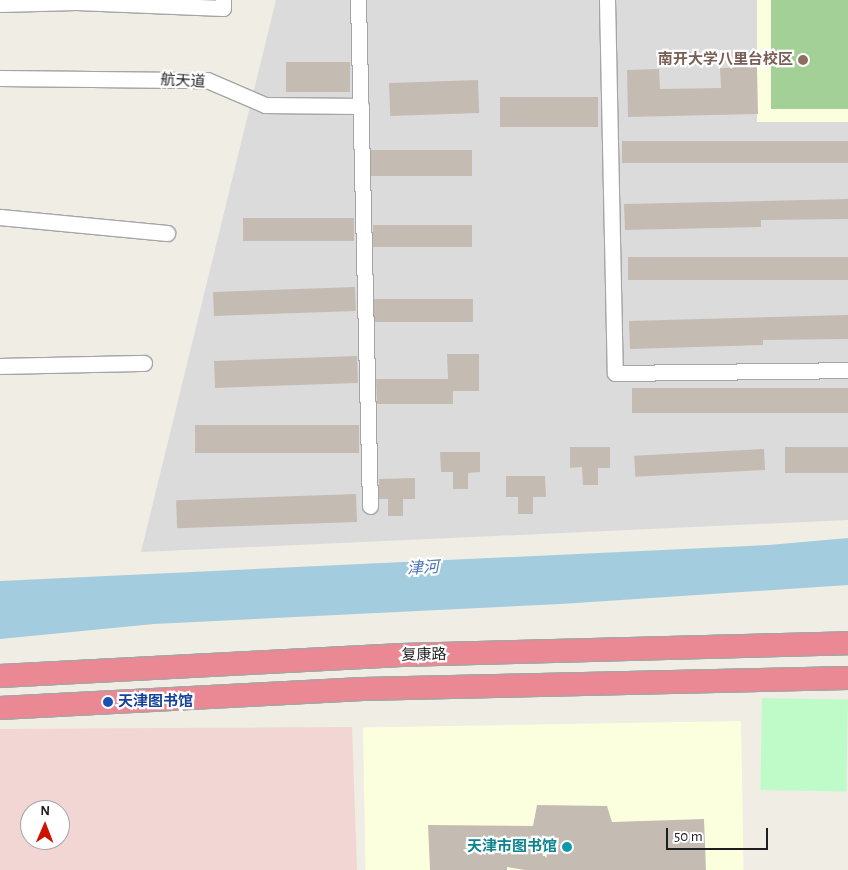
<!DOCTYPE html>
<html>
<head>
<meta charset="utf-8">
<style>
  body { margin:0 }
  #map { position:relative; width:848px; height:870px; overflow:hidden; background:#f0ede4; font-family:"Alegreya Sans","Noto Sans SC",sans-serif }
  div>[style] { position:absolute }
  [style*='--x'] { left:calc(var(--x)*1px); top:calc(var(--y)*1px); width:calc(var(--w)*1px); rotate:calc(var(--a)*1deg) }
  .residential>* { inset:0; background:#dcdbdb }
  .commercial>* { inset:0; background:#f1d6d3 }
  .education>* { inset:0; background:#fcffde; transform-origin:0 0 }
  .forest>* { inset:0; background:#a3d097; transform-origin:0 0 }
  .park>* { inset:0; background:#bffbc9; transform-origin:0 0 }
  .water>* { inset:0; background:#a3ccdf }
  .building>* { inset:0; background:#c4bcb3; transform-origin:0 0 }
  .roads { filter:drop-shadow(1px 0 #a5a5a5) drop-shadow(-1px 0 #a5a5a5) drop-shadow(0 1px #a5a5a5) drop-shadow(0 -1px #a5a5a5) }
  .minor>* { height:15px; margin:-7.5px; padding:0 7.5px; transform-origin:7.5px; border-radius:7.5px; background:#fff }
  .highway>* { height:22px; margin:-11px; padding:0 11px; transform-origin:11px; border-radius:11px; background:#ea8993 }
  .dots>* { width:14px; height:14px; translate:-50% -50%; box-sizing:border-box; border:2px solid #fff; border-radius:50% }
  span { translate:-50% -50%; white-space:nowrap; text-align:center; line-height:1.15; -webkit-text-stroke:4.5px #fff; paint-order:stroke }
  .education-label { font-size:15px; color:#785e54; font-weight:700 }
  .right { translate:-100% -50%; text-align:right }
  .street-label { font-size:15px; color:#1e1e1e }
  .transit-label { font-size:15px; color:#164399; font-weight:700 }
  .left { translate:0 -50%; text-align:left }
  .culture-label { font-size:15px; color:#0d838f; font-weight:700 }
  .water-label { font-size:16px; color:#4773b2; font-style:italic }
  .north { position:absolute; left:20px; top:800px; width:50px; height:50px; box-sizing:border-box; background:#fff; border:1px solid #a5a5a5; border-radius:50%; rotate:1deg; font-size:14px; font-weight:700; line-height:20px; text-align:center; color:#1e1e1e }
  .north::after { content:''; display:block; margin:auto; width:18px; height:22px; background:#cd1200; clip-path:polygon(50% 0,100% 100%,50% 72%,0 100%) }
  .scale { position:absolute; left:666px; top:828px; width:102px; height:22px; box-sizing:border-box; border:2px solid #1e1e1e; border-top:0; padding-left:6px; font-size:15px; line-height:18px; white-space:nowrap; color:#1e1e1e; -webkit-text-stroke:4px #fff; paint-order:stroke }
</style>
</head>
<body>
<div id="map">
  <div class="residential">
    <div style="clip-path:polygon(276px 0,757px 0,761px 122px,848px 119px,848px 520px,141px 552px)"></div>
  </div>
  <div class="commercial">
    <div style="clip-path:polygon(evenodd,352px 727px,357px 870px,0 870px,0 729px,352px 727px,30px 810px,60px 810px,60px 840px,30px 840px,30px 810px)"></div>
  </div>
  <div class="education">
    <div style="left:757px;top:0;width:91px;height:122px"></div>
    <div style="left:741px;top:721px;width:149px;height:378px;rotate:89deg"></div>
  </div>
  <div class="forest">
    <div style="left:771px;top:0;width:77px;height:109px"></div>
  </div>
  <div class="park">
    <div style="left:762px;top:698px;width:86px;height:92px;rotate:1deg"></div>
  </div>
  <div class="water">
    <div style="clip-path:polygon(848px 538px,848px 585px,561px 604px,154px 624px,0 639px,0 581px,769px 545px)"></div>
  </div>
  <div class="building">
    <div style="left:350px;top:62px;width:30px;height:64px;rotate:90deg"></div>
    <div style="clip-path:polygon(757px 67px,758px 114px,628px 117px,627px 70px,659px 69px,660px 89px,721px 88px,720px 68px)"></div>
    <div style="left:478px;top:80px;width:33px;height:89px;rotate:88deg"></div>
    <div style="left:598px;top:97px;width:30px;height:98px;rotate:90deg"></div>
    <div style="left:848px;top:141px;width:22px;height:226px;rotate:90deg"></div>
    <div style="left:472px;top:150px;width:26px;height:101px;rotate:90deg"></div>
    <div style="clip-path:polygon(848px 199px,848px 219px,761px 220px,761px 227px,625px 230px,624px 204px)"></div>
    <div style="left:354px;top:218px;width:23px;height:111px;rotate:90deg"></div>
    <div style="left:472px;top:225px;width:22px;height:99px;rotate:90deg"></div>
    <div style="left:848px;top:257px;width:23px;height:220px;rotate:90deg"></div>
    <div style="left:355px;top:287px;width:24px;height:142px;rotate:88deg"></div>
    <div style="left:473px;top:299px;width:23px;height:99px;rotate:90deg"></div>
    <div style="clip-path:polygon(848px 315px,848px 339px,763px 340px,763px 345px,630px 349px,629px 321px)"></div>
    <div style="clip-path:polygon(447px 354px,479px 354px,479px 391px,453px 391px,453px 404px,377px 404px,376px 379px,448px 379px)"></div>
    <div style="left:357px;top:356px;width:27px;height:143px;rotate:88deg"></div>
    <div style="left:848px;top:388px;width:25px;height:216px;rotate:90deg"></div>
    <div style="left:359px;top:425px;width:28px;height:164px;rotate:90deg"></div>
    <div style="clip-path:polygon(570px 447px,610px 447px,610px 468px,598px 468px,598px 485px,583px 485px,582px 467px,570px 468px)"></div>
    <div style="left:848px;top:447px;width:26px;height:63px;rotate:90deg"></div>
    <div style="left:764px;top:449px;width:21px;height:130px;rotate:87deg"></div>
    <div style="clip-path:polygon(440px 452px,480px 452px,480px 472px,468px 473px,468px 489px,453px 489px,453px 472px,441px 472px)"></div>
    <div style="clip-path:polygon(506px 476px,545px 476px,546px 497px,533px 497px,533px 514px,518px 514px,518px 497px,506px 497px)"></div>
    <div style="clip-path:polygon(415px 478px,415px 499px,403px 499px,403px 516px,388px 516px,388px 499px,379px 499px,379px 479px)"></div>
    <div style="left:356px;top:494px;width:28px;height:180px;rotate:88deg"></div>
    <div style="clip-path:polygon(537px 805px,607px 806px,612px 822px,704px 819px,706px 870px,525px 870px,507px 867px,507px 870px,430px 870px,428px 825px,533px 826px)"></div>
  </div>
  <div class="roads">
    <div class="minor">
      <div style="--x:358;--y:0;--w:506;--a:88.64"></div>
      <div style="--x:607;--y:0;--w:373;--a:88.8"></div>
      <div style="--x:615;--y:373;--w:233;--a:-0.7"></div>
      <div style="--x:0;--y:4;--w:76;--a:-1.5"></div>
      <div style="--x:76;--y:2;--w:147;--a:2.3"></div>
      <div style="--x:223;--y:8;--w:8;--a:-90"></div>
      <div style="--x:0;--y:78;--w:207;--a:0.6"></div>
      <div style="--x:207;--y:80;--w:63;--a:23.3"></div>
      <div style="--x:265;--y:105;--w:96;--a:0.6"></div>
      <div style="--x:0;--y:217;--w:168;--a:5.5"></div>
      <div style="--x:0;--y:366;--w:144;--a:-1.2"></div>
    </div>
    <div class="highway">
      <div style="--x:0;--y:676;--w:402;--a:-3"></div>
      <div style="--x:401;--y:655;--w:447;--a:-1.5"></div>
      <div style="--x:0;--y:708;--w:363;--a:-3"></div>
      <div style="--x:363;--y:689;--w:485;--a:-1.3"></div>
    </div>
  </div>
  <div class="dots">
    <div style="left:803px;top:60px;background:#8d6e63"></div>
    <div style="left:108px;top:702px;background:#1a4fb4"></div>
    <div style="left:567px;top:847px;background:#0f9aa8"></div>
  </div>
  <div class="education-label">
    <span class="right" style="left:793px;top:60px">南开大学八里台校区</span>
  </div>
  <div class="street-label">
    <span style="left:183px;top:81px;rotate:3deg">航天道</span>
    <span style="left:424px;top:655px;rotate:-1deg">复康路</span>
  </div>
  <div class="transit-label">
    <span class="left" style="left:118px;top:702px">天津图书馆</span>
  </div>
  <div class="culture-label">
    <span class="right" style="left:557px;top:847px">天津市图书馆</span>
  </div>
  <div class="water-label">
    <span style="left:423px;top:568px;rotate:-3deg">津河</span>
  </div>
  <div class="north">N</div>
  <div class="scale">50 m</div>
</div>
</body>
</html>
